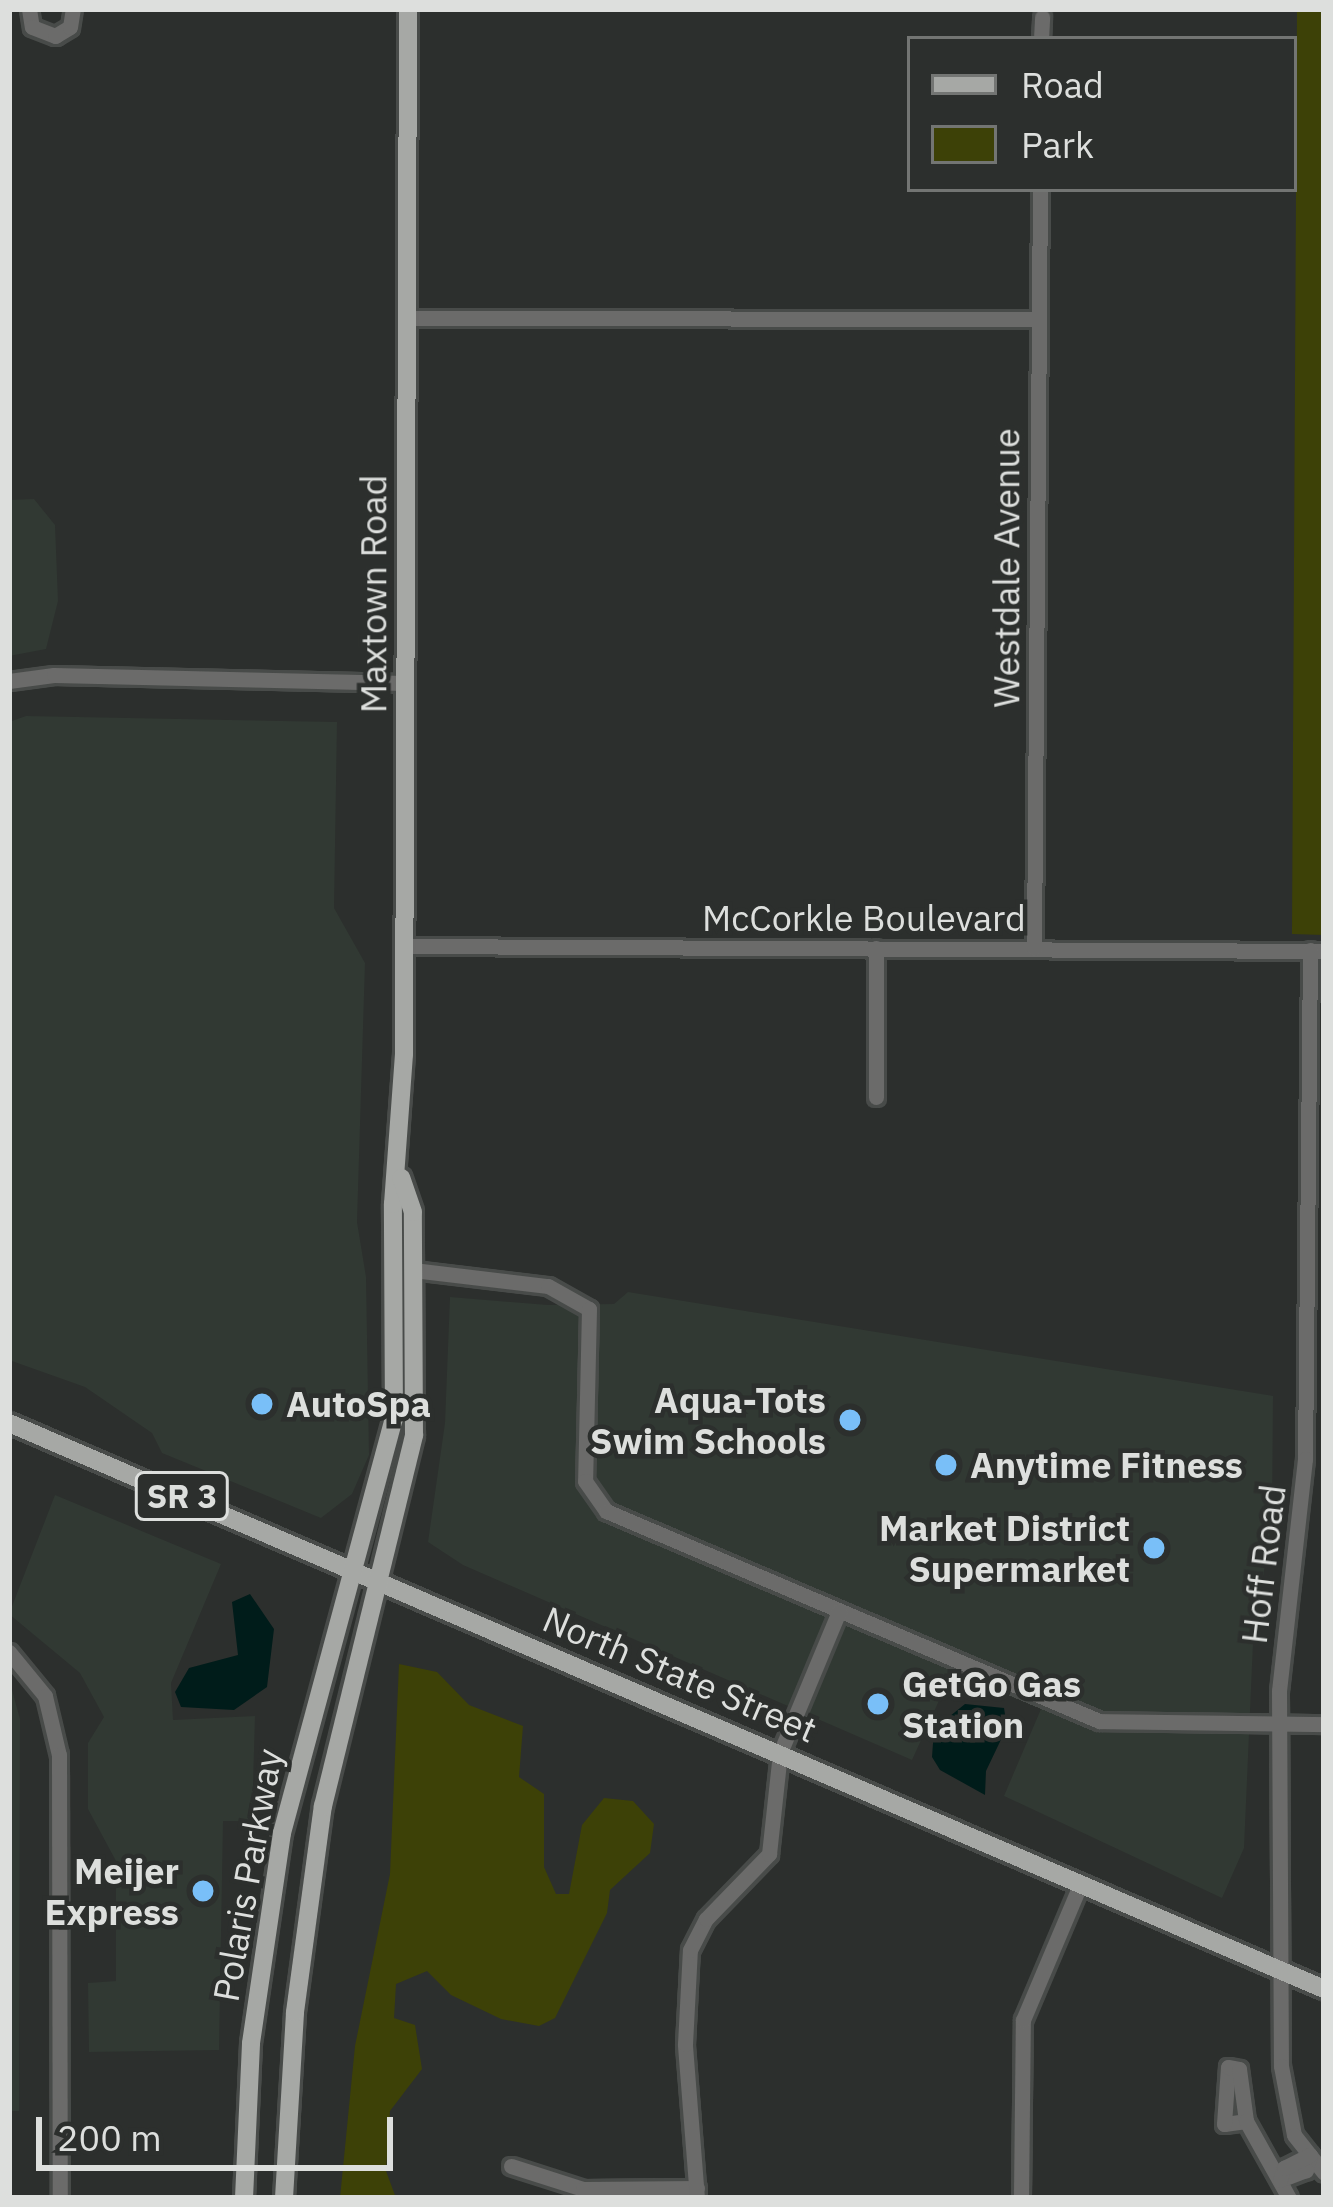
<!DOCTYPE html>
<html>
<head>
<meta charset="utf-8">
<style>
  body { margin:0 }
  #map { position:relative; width:1333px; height:2207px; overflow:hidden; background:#2c2f2d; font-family:"IBM Plex Sans",sans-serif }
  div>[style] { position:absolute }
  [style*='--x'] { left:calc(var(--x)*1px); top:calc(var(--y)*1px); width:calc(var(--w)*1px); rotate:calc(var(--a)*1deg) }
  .built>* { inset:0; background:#313933 }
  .green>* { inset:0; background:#3d4107 }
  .water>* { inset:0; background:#001c1a }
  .roads { filter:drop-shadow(3px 0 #484b49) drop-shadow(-3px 0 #484b49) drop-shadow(0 3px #484b49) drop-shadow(0 -3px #484b49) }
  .minor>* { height:15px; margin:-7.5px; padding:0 7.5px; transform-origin:7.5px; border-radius:7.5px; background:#6b6b6a }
  .major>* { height:18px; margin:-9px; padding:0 9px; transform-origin:9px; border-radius:9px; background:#a6a8a5 }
  .dots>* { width:33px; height:33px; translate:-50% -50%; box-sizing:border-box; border:6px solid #2c2f2d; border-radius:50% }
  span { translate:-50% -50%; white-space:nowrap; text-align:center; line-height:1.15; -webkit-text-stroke:9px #2c2f2d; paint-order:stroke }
  .shield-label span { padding:3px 9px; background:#2c2f2d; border:3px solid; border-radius:9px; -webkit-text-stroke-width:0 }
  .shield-label { font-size:33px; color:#dddfdd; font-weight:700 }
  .street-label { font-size:36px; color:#dddfdd }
  .poi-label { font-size:36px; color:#dddfdd; font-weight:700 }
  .right { translate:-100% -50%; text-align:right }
  .left { translate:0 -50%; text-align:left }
  .frame { position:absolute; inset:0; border:12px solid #dddfdd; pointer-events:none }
  .legend { position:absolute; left:907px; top:36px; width:390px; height:156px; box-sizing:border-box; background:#2c2f2d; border:3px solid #737573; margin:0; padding:15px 21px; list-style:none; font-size:36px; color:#dddfdd }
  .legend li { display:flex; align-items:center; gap:24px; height:60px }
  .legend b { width:60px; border:3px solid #737573 }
  .scale { position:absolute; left:36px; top:2117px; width:357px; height:54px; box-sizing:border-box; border:6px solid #dddfdd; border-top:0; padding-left:15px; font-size:36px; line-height:42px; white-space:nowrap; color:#dddfdd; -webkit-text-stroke:9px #2c2f2d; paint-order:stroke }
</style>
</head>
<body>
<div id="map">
  <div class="built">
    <div style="clip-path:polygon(34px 499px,55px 525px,58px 601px,46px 649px,9px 656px,9px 500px)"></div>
    <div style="clip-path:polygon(26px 716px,337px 722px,334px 908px,365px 963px,357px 1222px,366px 1277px,369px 1455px,352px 1494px,321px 1518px,162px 1453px,152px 1433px,85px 1387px,9px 1360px,9px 722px)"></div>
    <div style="clip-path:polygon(628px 1292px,1273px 1396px,1272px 1518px,1253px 1643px,1244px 1848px,1222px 1898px,1004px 1796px,1041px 1709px,952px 1672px,912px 1760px,463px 1565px,428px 1542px,445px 1423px,450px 1297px,548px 1305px,614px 1304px)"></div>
    <div style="clip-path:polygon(55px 1495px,221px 1564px,171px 1683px,173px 1720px,255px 1716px,252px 1821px,223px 1821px,219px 2050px,89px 2052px,88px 1983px,116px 1981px,116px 1861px,88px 1809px,88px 1743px,104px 1717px,80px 1673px,9px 1614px)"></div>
    <div style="clip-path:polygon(9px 1679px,20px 1719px,19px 2111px,9px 2111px)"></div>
  </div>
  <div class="green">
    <div style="clip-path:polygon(1297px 9px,1324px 9px,1324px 935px,1292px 934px)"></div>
    <div style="clip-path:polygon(399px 1664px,437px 1672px,469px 1705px,523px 1726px,519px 1777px,544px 1794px,544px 1867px,556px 1894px,569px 1894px,582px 1825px,604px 1798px,633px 1801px,654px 1824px,650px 1853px,610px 1890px,607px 1913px,555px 2018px,539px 2026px,501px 2019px,451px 1995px,427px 1971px,396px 1984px,394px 2018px,415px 2025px,422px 2069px,390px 2111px,386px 2171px,396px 2198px,340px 2198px,355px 2046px,390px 1874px)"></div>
  </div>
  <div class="water">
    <div style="clip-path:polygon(250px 1594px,274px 1629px,267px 1687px,234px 1710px,181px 1707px,175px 1692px,189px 1668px,238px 1655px,232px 1602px)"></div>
    <div style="clip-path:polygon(965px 1704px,1004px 1708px,1007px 1727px,986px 1771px,985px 1795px,940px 1770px,932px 1757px,934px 1729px)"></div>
  </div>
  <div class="roads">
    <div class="minor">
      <div style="--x:29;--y:9;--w:18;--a:81"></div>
      <div style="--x:32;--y:27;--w:25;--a:21"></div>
      <div style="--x:55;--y:36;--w:17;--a:-31"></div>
      <div style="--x:70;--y:27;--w:18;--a:-81"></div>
      <div style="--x:1041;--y:39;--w:22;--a:-87"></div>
      <div style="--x:407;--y:318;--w:632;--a:0.09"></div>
      <div style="--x:9;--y:681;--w:45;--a:-7.6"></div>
      <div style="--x:54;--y:675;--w:351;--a:1.3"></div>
      <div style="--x:404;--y:946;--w:920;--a:0.31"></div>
      <div style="--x:1034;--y:948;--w:759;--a:-89.55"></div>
      <div style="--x:1310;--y:950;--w:509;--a:90.56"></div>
      <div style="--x:1305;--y:1459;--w:233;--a:96.4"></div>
      <div style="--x:1279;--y:1691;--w:375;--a:89.7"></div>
      <div style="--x:1281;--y:2066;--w:70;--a:79.3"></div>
      <div style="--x:1294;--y:2135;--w:48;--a:51.7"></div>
      <div style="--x:876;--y:1097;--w:149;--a:-90"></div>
      <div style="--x:413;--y:1270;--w:136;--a:6.8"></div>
      <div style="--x:548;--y:1286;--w:47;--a:29.3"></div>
      <div style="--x:589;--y:1309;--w:172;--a:91.3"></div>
      <div style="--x:585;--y:1481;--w:37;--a:55"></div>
      <div style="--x:606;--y:1511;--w:536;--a:23.07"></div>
      <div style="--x:1099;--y:1721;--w:225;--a:0.8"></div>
      <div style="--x:9;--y:1652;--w:57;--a:50.7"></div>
      <div style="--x:45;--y:1696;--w:61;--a:76.7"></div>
      <div style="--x:59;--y:1755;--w:443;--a:89.9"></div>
      <div style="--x:1246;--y:2121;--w:22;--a:172"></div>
      <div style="--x:1224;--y:2124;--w:57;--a:-86"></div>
      <div style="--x:1228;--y:2067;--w:11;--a:10"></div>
      <div style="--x:1239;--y:2069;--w:52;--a:82.3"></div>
      <div style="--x:1246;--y:2121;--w:88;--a:60.8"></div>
      <div style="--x:1310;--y:2155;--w:16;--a:105"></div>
      <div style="--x:1306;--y:2170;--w:28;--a:159"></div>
      <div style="--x:1280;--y:2180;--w:13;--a:-72"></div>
      <div style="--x:1284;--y:2168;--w:29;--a:-27"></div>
      <div style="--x:511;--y:2166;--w:76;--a:17.7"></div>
      <div style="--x:583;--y:2189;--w:114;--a:-0.5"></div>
      <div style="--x:697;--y:2198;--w:154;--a:-94.5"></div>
      <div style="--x:685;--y:2044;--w:94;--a:-87"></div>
      <div style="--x:690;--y:1950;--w:35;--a:-63"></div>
      <div style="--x:706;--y:1919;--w:91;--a:-45.9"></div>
      <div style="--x:769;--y:1854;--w:102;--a:-83.8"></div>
      <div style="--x:780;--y:1753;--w:154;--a:-67.4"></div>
      <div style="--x:1021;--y:2198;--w:178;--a:-89.4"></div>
      <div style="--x:1023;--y:2020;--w:149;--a:-67.1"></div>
    </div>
    <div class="major">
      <div style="--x:9;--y:1423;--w:1432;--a:23.29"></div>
      <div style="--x:244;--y:2198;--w:155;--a:-87.4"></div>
      <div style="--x:251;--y:2043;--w:212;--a:-81.6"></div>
      <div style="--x:282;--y:1833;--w:429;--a:-74.9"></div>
      <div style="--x:394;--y:1419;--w:215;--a:-90.3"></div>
      <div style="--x:393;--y:1204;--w:150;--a:-85.8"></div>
      <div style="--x:404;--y:1054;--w:1045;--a:-89.78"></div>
      <div style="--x:284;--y:2198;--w:186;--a:-86.6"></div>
      <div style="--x:295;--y:2012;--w:208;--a:-82.3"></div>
      <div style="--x:323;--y:1806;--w:382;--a:-76.2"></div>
      <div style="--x:414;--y:1435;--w:223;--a:-90.3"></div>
      <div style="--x:413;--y:1212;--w:36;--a:-109"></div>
    </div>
  </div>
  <div class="dots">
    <div style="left:262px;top:1404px;background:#79bff8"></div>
    <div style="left:850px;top:1420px;background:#79bff8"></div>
    <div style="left:946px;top:1465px;background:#79bff8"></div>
    <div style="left:1154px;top:1548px;background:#79bff8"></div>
    <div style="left:878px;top:1704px;background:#79bff8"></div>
    <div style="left:203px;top:1891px;background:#79bff8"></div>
  </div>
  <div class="shield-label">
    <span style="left:182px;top:1496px">SR 3</span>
  </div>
  <div class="street-label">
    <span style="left:1006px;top:568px;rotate:-90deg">Westdale Avenue</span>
    <span style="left:373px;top:594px;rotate:-90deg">Maxtown Road</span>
    <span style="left:864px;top:918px">McCorkle Boulevard</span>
    <span style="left:1263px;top:1564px;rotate:-83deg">Hoff Road</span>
    <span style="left:680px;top:1674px;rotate:23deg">North State Street</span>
    <span style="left:247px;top:1875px;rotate:-80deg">Polaris Parkway</span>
  </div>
  <div class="poi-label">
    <span class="right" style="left:826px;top:1420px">Aqua-Tots<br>Swim Schools</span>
    <span class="left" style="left:286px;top:1404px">AutoSpa</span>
    <span class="left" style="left:970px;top:1465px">Anytime Fitness</span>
    <span class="right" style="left:1130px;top:1548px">Market District<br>Supermarket</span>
    <span class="left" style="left:902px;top:1704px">GetGo Gas<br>Station</span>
    <span class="right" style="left:179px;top:1891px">Meijer<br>Express</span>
  </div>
  <div class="frame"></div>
  <ul class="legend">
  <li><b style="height:15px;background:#a6a8a5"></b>Road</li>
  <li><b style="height:33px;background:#3d4107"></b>Park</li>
  </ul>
  <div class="scale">200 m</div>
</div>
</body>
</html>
